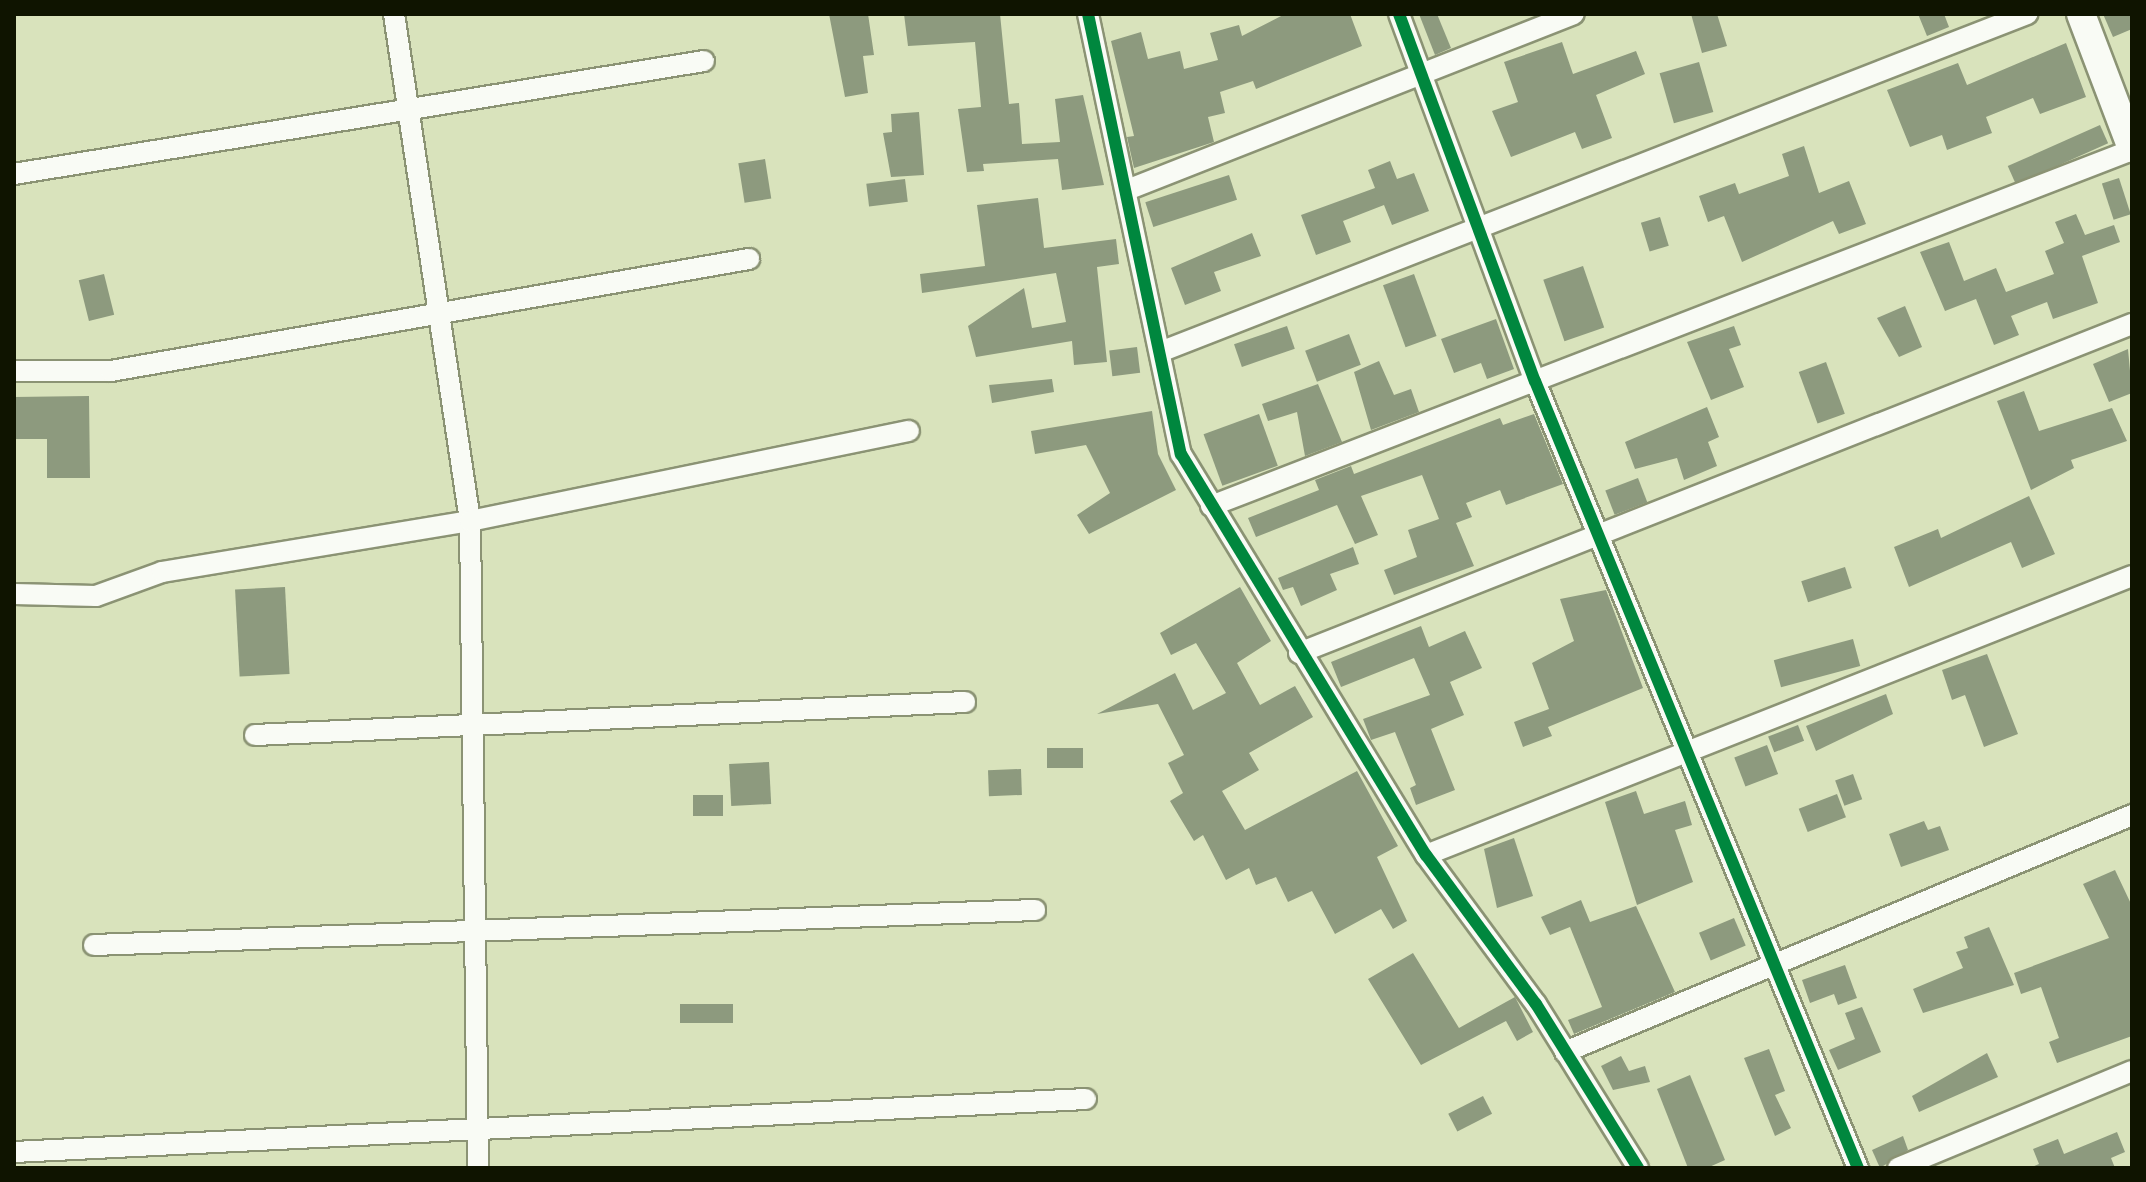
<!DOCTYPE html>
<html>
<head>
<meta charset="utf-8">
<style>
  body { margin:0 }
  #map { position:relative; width:2146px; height:1182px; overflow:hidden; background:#d9e3bc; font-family:Signika,sans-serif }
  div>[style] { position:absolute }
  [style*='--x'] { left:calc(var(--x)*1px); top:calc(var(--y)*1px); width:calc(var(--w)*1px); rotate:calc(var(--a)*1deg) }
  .building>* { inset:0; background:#8d9a7e; transform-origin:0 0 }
  .roads { filter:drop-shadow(2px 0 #8b9374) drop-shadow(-2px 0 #8b9374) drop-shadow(0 2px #8b9374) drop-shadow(0 -2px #8b9374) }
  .street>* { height:20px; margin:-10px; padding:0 10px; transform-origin:10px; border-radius:10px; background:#f9fbf5 }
  .secondary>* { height:28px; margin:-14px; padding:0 14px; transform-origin:14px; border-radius:14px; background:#f9fbf5 }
  .cycleway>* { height:12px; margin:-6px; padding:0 6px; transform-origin:6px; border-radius:6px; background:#00873e }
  span { translate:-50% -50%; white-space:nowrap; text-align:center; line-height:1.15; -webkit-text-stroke:7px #f0ffc6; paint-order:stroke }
  .frame { position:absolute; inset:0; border:16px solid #0f1400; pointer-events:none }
</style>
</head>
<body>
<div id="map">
  <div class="building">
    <div style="clip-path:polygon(829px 14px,868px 14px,874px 55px,863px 56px,868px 93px,845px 97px)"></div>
    <div style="clip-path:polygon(904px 14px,1000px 14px,1009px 104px,1019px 103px,1022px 144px,1060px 142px,1055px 99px,1083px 95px,1104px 185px,1062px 190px,1058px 159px,983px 164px,984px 171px,967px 172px,958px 109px,981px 107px,975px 42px,908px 46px)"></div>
    <div style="clip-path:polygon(1285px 14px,1350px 14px,1362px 46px,1256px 89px,1253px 81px,1220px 92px,1225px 113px,1208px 117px,1214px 142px,1134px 168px,1127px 137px,1134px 136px,1111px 41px,1141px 32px,1148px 59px,1180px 51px,1184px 69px,1218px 60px,1210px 33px,1239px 25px,1242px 36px)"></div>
    <div style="clip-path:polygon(1419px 14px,1437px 14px,1451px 48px,1435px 55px)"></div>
    <div style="clip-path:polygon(1691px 14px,1717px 14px,1727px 46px,1702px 53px)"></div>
    <div style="clip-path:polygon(1918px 14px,1944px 14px,1949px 27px,1927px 36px)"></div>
    <div style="clip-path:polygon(2103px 14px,2132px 14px,2132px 29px,2113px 37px)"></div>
    <div style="clip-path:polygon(1562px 42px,1573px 74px,1636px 51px,1645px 74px,1596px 95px,1612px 138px,1582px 149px,1575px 132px,1511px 157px,1492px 111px,1518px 102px,1504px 62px)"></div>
    <div style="clip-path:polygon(2066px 43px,2086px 97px,2040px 114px,2033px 98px,1986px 117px,1992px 133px,1947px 150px,1942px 135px,1910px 147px,1887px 90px,1958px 63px,1967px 85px)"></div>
    <div style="left:1699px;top:62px;width:52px;height:41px;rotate:74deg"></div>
    <div style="clip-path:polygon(919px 112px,924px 175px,891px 177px,883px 133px,892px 132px,891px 114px)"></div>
    <div style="left:2100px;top:125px;width:20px;height:101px;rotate:66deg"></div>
    <div style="clip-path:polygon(1804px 146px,1819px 193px,1849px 181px,1866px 224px,1839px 234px,1833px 221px,1742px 262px,1724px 216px,1708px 222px,1699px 196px,1735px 183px,1739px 194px,1789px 176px,1782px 154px)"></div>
    <div style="left:765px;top:159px;width:40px;height:27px;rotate:81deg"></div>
    <div style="clip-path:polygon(1390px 161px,1397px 179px,1414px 173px,1429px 211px,1392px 225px,1384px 205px,1343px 221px,1351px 242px,1316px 255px,1301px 215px,1375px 188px,1368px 170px)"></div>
    <div style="left:1229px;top:175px;width:26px;height:88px;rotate:72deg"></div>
    <div style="left:2119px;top:178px;width:38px;height:18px;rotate:72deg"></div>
    <div style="left:905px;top:179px;width:23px;height:39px;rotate:83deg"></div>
    <div style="clip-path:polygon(1038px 198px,1044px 248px,1116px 239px,1119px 264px,1097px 267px,1107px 362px,1074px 365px,1072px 341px,976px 357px,968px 326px,1024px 288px,1032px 328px,1066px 322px,1056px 273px,922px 293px,920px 274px,985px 266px,977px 205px)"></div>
    <div style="clip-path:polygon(2076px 214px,2085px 235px,2114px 225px,2120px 242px,2082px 256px,2098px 303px,2053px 319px,2047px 302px,2011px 316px,2019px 335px,1994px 345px,1976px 299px,1945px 311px,1920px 252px,1949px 242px,1964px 281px,1996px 268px,2006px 292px,2054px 274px,2045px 251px,2064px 243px,2055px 222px)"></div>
    <div style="left:1660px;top:217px;width:30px;height:20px;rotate:73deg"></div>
    <div style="clip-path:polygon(1252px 233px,1261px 256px,1214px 272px,1221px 291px,1185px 305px,1171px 268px)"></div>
    <div style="left:1583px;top:266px;width:65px;height:42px;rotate:71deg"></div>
    <div style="left:104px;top:274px;width:42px;height:26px;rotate:76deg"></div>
    <div style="left:1414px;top:274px;width:66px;height:33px;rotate:70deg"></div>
    <div style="clip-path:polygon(1905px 306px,1922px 347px,1899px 357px,1877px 318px)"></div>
    <div style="clip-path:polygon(1496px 319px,1514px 369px,1487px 379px,1481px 363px,1454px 373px,1441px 339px)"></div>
    <div style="left:1287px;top:326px;width:24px;height:56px;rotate:71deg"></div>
    <div style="clip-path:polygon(1734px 326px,1741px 345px,1729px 349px,1744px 387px,1711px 400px,1687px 342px)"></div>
    <div style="left:1349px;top:334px;width:33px;height:47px;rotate:69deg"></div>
    <div style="left:1137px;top:347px;width:26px;height:28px;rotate:83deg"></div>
    <div style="clip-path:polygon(2128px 349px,2132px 393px,2109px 402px,2093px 364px)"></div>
    <div style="clip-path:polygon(1379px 361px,1394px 395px,1411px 389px,1419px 412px,1371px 430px,1354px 372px)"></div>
    <div style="left:1826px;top:362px;width:55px;height:29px;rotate:70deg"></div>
    <div style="clip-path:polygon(1052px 379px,1054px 392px,992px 403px,989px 385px)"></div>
    <div style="clip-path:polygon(1318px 384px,1342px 442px,1305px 456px,1297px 412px,1268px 421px,1262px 404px)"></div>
    <div style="clip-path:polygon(2024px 391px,2039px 431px,2112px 408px,2127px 441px,2071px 460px,2074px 468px,2031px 490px,1997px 401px)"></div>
    <div style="clip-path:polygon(89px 396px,90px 478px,47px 478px,47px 439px,14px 439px,14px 397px)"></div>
    <div style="clip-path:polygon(1707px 407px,1719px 437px,1708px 442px,1717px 466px,1684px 480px,1677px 458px,1635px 469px,1625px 442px)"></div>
    <div style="clip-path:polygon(1152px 411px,1158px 454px,1176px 490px,1089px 534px,1077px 515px,1110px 493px,1086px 445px,1035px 454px,1031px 431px)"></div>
    <div style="left:1259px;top:414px;width:55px;height:59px;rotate:70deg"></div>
    <div style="clip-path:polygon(1534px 414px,1563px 484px,1506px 505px,1500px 490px,1466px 503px,1472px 517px,1456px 523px,1474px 566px,1394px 595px,1384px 570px,1417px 557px,1408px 530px,1439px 519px,1422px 475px,1361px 496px,1378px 535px,1355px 544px,1337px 505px,1256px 537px,1248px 518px,1319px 490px,1315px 480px,1351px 466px,1354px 474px,1500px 418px,1503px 425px)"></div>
    <div style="left:1638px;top:478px;width:26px;height:35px;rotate:69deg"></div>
    <div style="clip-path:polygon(2029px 496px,2055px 554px,2022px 568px,2011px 542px,1909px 587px,1894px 547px,1938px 529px,1941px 538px)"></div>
    <div style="clip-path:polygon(1353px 547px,1359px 564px,1330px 574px,1337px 590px,1301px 606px,1293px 587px,1283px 590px,1278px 578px)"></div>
    <div style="left:1845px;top:567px;width:22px;height:46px;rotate:72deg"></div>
    <div style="left:285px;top:587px;width:87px;height:50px;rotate:87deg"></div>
    <div style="clip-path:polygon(1240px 587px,1271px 641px,1237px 663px,1260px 705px,1295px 686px,1313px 717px,1249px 753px,1259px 770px,1222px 791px,1245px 830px,1357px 771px,1398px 846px,1377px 857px,1407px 921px,1393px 929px,1381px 909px,1335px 934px,1312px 891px,1288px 902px,1276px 877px,1256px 885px,1249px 868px,1226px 880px,1203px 835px,1194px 841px,1170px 801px,1183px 793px,1168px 763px,1184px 755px,1158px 704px,1097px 714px,1175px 673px,1193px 710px,1226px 693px,1196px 643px,1171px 655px,1160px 633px)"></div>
    <div style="clip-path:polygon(1606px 590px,1643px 688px,1548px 727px,1552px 736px,1523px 747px,1514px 722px,1549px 709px,1532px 663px,1574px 641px,1560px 599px)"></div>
    <div style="clip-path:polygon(1421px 626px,1429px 647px,1465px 631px,1482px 668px,1450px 682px,1464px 715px,1431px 729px,1455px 790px,1416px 805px,1410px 788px,1416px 785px,1395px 732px,1371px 740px,1363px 719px,1430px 695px,1414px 658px,1341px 687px,1331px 662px)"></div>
    <div style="left:1853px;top:639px;width:28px;height:82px;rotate:75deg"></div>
    <div style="clip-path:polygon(1987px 654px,2018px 734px,1984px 747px,1965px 695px,1952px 700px,1942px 670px)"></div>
    <div style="clip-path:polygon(1886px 694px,1893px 714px,1816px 751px,1806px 726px)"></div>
    <div style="left:1798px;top:725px;width:17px;height:32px;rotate:69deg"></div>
    <div style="left:1767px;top:745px;width:31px;height:35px;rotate:69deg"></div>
    <div style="left:1047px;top:748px;width:36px;height:20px"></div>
    <div style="left:769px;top:762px;width:42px;height:40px;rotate:87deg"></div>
    <div style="left:1021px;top:769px;width:26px;height:33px;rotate:88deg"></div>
    <div style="left:1853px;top:774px;width:27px;height:19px;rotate:70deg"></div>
    <div style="clip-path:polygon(1636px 791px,1644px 814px,1685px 801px,1692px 825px,1675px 830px,1693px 882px,1637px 905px,1605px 802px)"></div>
    <div style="left:1837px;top:794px;width:25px;height:41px;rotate:69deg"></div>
    <div style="left:693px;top:795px;width:30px;height:21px"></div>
    <div style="clip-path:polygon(1924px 821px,1928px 830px,1940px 826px,1949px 850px,1901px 867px,1889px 834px)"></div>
    <div style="clip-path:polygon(1514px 838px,1533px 896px,1497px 908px,1484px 849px)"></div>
    <div style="clip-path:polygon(2115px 870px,2132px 906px,2132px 1036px,2057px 1063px,2049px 1042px,2059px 1038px,2041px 987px,2021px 994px,2014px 973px,2109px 938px,2083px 884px)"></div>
    <div style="clip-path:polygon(1581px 900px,1590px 922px,1636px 906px,1675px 992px,1574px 1034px,1568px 1020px,1602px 1007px,1570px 927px,1550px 935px,1541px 917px)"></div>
    <div style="left:1734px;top:918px;width:30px;height:38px;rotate:67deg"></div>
    <div style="clip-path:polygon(1989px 927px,2014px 985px,1923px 1013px,1913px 989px,1963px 968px,1956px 952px,1968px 948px,1964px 937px)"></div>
    <div style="clip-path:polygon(1413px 953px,1459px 1028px,1515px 997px,1533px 1032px,1517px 1041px,1506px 1021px,1421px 1065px,1368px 979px)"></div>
    <div style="clip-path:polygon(1845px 965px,1857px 998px,1838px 1005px,1834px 994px,1810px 1003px,1802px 980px)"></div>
    <div style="left:680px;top:1004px;width:53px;height:19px"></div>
    <div style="clip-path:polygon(1862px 1007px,1881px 1052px,1838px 1070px,1829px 1050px,1855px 1039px,1845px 1013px)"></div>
    <div style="clip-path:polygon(1769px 1049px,1785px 1091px,1775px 1095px,1791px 1128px,1775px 1136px,1744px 1058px)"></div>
    <div style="clip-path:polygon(1987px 1053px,1998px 1077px,1919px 1112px,1912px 1096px)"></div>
    <div style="clip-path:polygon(1621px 1056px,1629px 1071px,1645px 1066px,1650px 1082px,1613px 1090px,1601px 1066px)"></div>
    <div style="clip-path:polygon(1690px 1075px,1725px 1160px,1707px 1168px,1688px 1168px,1657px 1089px)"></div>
    <div style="left:1483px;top:1096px;width:20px;height:39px;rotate:63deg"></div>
    <div style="clip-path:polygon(2117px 1132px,2125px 1152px,2111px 1158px,2115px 1168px,2030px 1168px,2039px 1164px,2033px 1149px,2058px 1139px,2064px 1154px)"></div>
    <div style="clip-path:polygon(1903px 1136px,1908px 1150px,1880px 1168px,1872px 1150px)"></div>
  </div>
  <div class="roads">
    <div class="street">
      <div style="--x:394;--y:14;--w:513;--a:81.47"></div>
      <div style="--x:470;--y:521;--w:647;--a:89.29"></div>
      <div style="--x:1088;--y:14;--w:450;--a:78.1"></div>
      <div style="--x:1181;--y:454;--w:470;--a:58.6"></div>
      <div style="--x:1426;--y:855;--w:185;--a:53.6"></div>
      <div style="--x:1536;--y:1004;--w:193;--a:58.1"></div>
      <div style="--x:1399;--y:14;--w:391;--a:69.7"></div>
      <div style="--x:1535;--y:381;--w:851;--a:67.69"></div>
      <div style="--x:14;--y:174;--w:699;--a:-9.3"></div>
      <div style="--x:1127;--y:190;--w:480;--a:-21.5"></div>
      <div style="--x:1160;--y:352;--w:931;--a:-21.3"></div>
      <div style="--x:14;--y:371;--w:97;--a:0"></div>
      <div style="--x:111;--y:371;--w:648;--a:-9.96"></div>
      <div style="--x:1211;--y:506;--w:987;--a:-21.13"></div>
      <div style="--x:14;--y:594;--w:82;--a:1.4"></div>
      <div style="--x:96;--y:596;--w:70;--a:-20"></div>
      <div style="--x:162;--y:572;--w:312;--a:-9.4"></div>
      <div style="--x:470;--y:521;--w:448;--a:-11.6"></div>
      <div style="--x:1299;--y:653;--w:896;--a:-21.55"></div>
      <div style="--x:255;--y:735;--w:711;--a:-2.66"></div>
      <div style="--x:1426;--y:855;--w:759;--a:-21.56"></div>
      <div style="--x:94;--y:945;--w:942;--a:-2.13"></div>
      <div style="--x:1565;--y:1052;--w:615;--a:-22.68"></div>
      <div style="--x:14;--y:1152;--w:1073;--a:-2.83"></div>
      <div style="--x:1898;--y:1168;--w:253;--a:-22.5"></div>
    </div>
    <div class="secondary">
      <div style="--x:2081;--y:14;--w:143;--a:69.2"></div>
    </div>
  </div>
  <div class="cycleway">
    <div style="--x:1088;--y:14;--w:450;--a:78.1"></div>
    <div style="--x:1181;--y:454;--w:470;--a:58.6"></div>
    <div style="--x:1426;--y:855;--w:185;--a:53.6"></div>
    <div style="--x:1536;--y:1004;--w:193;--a:58.1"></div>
    <div style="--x:1399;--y:14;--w:391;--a:69.7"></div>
    <div style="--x:1535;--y:381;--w:851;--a:67.69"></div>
  </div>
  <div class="frame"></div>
</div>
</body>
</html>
